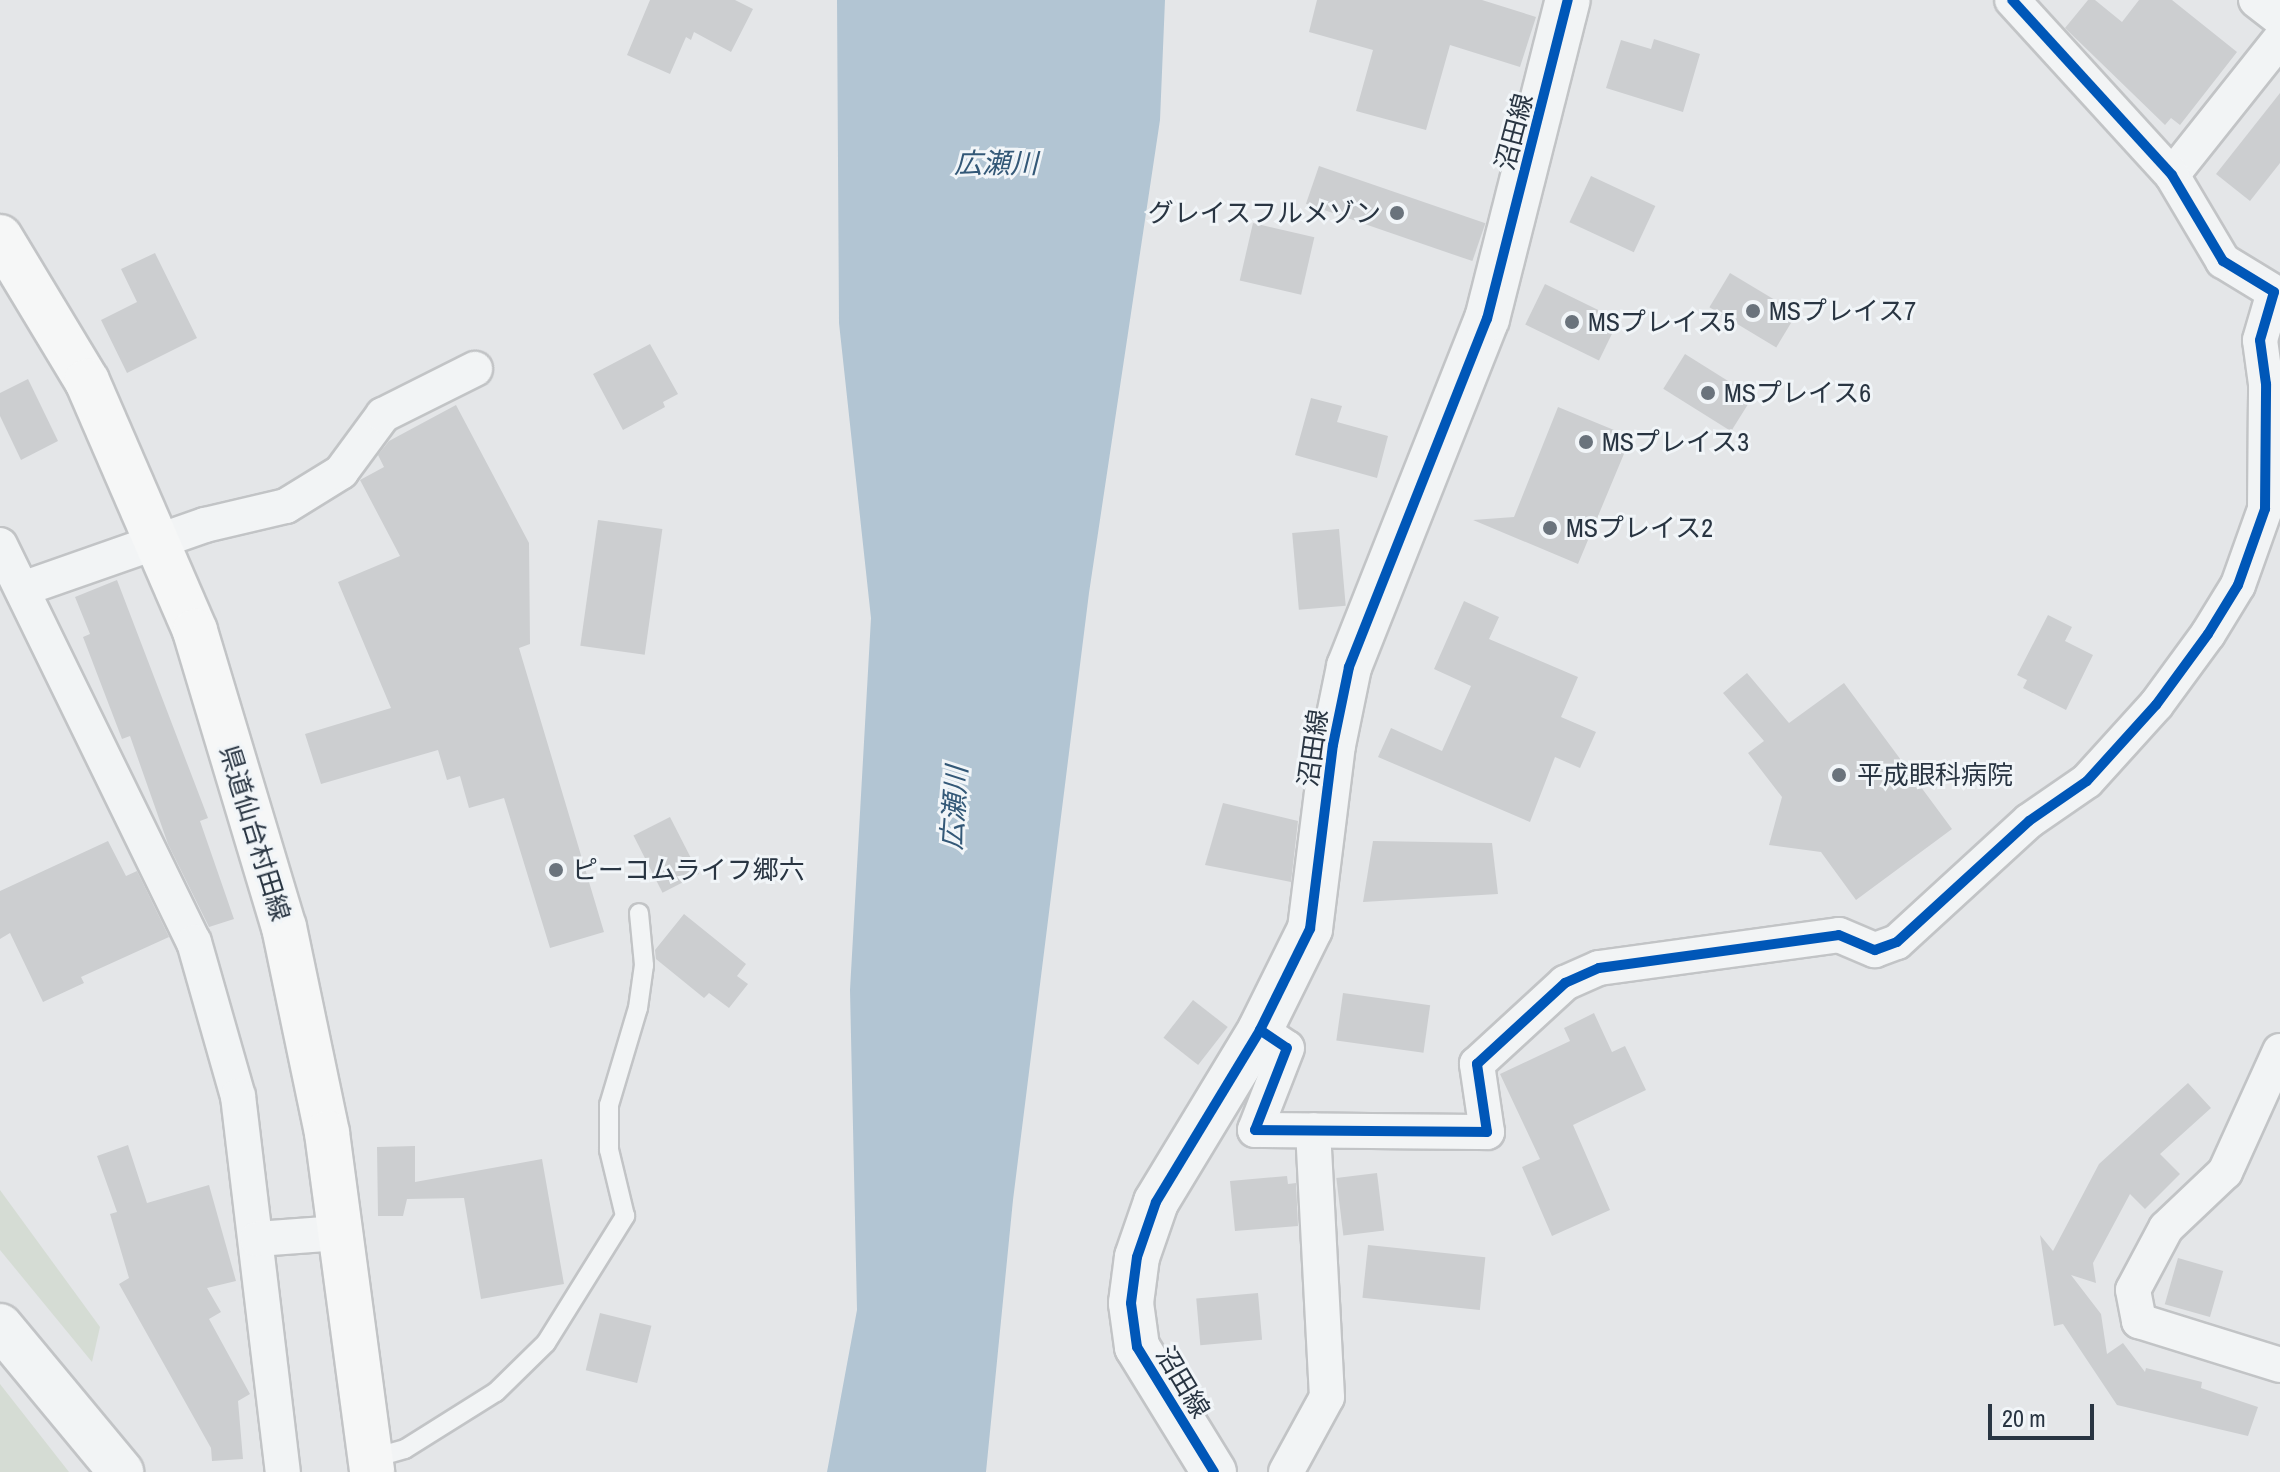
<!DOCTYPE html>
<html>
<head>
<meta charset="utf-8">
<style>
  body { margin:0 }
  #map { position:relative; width:2280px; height:1472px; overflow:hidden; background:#e4e6e8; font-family:"Archivo Narrow","Noto Sans JP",sans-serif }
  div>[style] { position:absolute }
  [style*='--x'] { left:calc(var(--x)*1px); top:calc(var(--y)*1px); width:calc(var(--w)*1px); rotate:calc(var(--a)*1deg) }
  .green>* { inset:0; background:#d5dcd4 }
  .water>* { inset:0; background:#b2c5d3 }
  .building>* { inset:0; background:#ccced0; transform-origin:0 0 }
  .roads { filter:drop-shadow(2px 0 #c2c4c6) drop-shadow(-2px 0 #c2c4c6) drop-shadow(0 2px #c2c4c6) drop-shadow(0 -2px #c2c4c6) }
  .service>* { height:18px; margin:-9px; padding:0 9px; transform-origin:9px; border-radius:9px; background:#f2f4f5 }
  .minor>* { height:34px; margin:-17px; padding:0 17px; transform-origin:17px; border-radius:17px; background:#f2f4f5 }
  .tertiary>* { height:44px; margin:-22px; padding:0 22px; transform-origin:22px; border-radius:22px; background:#f2f4f5 }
  .primary>* { height:44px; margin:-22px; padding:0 22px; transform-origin:22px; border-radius:22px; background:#f6f7f7 }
  .cycleway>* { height:10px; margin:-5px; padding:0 5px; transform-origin:5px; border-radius:5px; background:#0057b8 }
  .dots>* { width:22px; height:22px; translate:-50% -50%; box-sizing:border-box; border:4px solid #f1f5f8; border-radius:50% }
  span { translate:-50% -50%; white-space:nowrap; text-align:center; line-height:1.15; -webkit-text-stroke:6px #f1f5f8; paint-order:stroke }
  .street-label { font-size:26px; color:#293542 }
  .poi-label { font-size:26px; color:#293542 }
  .right { translate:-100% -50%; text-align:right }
  .left { translate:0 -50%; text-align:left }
  .water-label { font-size:28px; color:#335877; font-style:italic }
  .scale { position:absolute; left:1988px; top:1404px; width:106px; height:36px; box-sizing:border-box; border:4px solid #293542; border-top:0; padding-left:10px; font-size:24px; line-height:28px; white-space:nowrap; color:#293542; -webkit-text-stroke:6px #f1f5f8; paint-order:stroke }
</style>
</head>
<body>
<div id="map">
  <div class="green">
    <div style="clip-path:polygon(0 1190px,100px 1327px,92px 1362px,0 1250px)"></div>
    <div style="clip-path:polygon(0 1384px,69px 1472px,0 1472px)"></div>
  </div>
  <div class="water">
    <div style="clip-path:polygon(837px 0,1165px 0,1160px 120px,1089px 593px,1013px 1200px,986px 1472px,827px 1472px,857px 1310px,850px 990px,871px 618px,839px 323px)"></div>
  </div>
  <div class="building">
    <div style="clip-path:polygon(650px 0,735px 0,753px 9px,731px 52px,694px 32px,691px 40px,686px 37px,670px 74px,627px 55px)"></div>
    <div style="clip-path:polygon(1317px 0,1482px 0,1536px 17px,1520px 67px,1450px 45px,1426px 130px,1356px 111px,1373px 50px,1309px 32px)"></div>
    <div style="clip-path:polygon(2088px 0,2095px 0,2122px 22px,2139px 0,2172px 0,2237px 52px,2180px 125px,2171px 118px,2165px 125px,2065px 28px)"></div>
    <div style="clip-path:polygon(1654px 39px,1700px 54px,1683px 112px,1606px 88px,1621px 40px,1651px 49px)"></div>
    <div style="clip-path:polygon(2280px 93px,2280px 163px,2250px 201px,2216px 174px)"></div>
    <div style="left:1319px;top:166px;width:176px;height:40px;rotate:19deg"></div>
    <div style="left:1591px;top:176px;width:71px;height:51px;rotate:25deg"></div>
    <div style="left:1253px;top:223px;width:63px;height:59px;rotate:13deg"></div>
    <div style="clip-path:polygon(155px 253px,197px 338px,127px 373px,101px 320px,137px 302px,121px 269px)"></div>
    <div style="left:1730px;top:273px;width:78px;height:40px;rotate:31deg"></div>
    <div style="left:1545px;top:284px;width:82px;height:45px;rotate:26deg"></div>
    <div style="clip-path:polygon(650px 344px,678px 394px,663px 402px,665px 407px,623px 430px,593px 374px)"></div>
    <div style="left:1685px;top:354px;width:80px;height:41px;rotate:32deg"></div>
    <div style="clip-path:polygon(28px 379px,58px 441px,21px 460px,0 416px,0 393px)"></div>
    <div style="clip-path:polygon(1311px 398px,1342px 406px,1337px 422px,1388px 436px,1377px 478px,1295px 455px)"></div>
    <div style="clip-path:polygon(456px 405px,529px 543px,530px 644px,519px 648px,604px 932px,550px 948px,504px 798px,469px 808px,460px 776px,447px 780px,438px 750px,321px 784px,305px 734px,391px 708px,338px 582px,400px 556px,360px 480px,384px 467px,378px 455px,389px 441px)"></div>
    <div style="clip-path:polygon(1558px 407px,1631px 437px,1578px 564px,1473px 520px,1514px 517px)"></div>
    <div style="left:598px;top:520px;width:65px;height:127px;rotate:8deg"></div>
    <div style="left:1339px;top:529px;width:77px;height:47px;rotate:85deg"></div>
    <div style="clip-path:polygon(117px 580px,208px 818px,200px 821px,234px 919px,209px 927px,168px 844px,130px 736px,122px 739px,83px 637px,90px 634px,75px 597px)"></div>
    <div style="clip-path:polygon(1464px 601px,1499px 617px,1489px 639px,1578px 677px,1561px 717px,1596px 732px,1580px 768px,1555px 757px,1530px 822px,1378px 757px,1391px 728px,1442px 751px,1471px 686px,1434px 669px)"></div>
    <div style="clip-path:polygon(2048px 615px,2072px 627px,2065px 641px,2093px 655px,2066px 710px,2023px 688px,2027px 680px,2017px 675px)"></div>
    <div style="clip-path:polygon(1747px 673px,1789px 723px,1844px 683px,1952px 829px,1856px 900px,1821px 852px,1769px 845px,1782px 797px,1748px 753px,1764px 741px,1723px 693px)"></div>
    <div style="clip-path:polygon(1223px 803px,1298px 821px,1291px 882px,1205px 865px)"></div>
    <div style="left:670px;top:817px;width:64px;height:41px;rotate:63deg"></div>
    <div style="clip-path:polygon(108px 841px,126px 876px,137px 871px,169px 937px,81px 977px,84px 983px,43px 1002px,10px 933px,0 939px,0 891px)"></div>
    <div style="clip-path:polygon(1373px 841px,1492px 843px,1498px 894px,1363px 902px)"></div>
    <div style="clip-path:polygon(684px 914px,746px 964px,737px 976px,748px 984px,729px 1008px,709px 993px,704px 998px,656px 959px,655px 950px)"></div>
    <div style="left:1343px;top:993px;width:88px;height:48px;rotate:8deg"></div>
    <div style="left:1193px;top:1000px;width:44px;height:48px;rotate:38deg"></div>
    <div style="clip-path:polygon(1594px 1013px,1612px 1052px,1625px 1046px,1646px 1090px,1573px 1125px,1610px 1210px,1552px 1236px,1522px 1167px,1540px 1159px,1500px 1074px,1570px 1041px,1564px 1028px)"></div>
    <div style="clip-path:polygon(2188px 1083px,2211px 1108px,2160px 1154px,2180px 1174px,2145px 1209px,2130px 1194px,2093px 1263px,2096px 1283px,2071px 1275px,2101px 1314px,2107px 1354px,2123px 1343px,2145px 1372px,2146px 1368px,2202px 1382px,2201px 1388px,2258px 1407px,2248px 1436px,2117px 1405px,2063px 1324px,2054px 1326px,2040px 1235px,2053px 1251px,2099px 1164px)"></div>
    <div style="clip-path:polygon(128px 1145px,147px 1203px,209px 1185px,236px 1281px,207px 1288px,221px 1312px,209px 1319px,250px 1394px,238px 1401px,243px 1459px,212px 1461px,211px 1448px,119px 1284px,129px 1278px,110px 1214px,117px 1212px,97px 1156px)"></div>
    <div style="clip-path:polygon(415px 1146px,415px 1182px,542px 1159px,564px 1284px,481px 1299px,464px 1198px,407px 1199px,403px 1216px,378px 1216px,377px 1147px)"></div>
    <div style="left:1377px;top:1173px;width:58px;height:41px;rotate:83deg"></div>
    <div style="clip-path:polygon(1287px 1176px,1288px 1184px,1296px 1183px,1298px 1226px,1235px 1231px,1230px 1181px)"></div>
    <div style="left:1368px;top:1245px;width:118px;height:53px;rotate:6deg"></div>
    <div style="left:2178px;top:1258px;width:47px;height:48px;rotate:16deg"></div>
    <div style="left:1258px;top:1293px;width:47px;height:62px;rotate:85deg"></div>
    <div style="left:600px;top:1313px;width:53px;height:59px;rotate:14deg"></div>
  </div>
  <div class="roads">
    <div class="service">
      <div style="--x:370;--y:1459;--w:36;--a:-16"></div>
      <div style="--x:405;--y:1449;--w:107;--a:-32.1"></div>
      <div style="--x:496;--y:1392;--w:70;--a:-44.4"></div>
      <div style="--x:546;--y:1343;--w:150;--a:-58.1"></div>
      <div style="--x:625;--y:1216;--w:68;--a:-103.6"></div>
      <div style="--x:609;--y:1150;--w:45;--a:-90"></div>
      <div style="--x:609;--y:1105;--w:101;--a:-73.4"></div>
      <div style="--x:638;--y:1008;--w:43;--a:-82.1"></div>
      <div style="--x:644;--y:965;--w:52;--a:-95.5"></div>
    </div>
    <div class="minor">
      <div style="--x:2256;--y:0;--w:31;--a:38"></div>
      <div style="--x:2172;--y:175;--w:174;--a:-51.5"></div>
      <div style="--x:0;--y:545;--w:442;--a:64"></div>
      <div style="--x:194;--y:942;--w:160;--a:74.1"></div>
      <div style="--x:238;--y:1096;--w:379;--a:83.2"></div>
      <div style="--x:25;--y:588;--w:191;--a:-19.3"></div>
      <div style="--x:205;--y:525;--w:83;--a:-13.2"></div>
      <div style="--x:286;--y:506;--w:65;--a:-31.7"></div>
      <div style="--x:341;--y:472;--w:71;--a:-53.6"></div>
      <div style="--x:383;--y:415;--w:103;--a:-26.6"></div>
      <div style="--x:1260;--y:1030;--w:32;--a:34"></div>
      <div style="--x:1287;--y:1048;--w:88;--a:111.3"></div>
      <div style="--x:1255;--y:1130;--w:232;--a:0.5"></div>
      <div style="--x:1487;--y:1132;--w:69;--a:-98.4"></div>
      <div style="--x:1477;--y:1064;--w:120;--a:-42.6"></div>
      <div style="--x:1565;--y:983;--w:37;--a:-24"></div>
      <div style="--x:1599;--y:968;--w:242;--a:-7.8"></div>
      <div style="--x:1839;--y:935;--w:39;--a:23"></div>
      <div style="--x:1875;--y:950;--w:23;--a:-20"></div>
      <div style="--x:1897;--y:942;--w:179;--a:-42.5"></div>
      <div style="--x:2029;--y:821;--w:70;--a:-34.6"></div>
      <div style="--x:2087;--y:781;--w:103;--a:-47.8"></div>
      <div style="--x:2156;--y:705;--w:88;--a:-53.8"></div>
      <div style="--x:2208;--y:634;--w:57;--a:-58.5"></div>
      <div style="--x:2238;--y:585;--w:81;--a:-70.4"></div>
      <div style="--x:2265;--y:509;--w:125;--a:-89.5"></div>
      <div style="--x:2266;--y:384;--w:44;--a:-97.8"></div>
      <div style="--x:2260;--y:340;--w:50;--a:-73.7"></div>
      <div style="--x:2274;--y:292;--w:60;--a:-148.7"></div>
      <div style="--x:2223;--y:261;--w:100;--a:-120.7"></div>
      <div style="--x:2172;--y:175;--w:237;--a:-132.4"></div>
      <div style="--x:2280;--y:1051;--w:133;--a:114.4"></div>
      <div style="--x:2225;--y:1172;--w:81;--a:136.5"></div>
      <div style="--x:2166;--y:1228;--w:70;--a:118"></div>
      <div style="--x:2133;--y:1290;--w:32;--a:79"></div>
      <div style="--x:2139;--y:1321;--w:148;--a:17.3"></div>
      <div style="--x:257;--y:1239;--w:82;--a:-4.2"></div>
      <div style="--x:1286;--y:1472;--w:85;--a:-61.3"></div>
      <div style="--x:1327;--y:1397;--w:267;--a:-93"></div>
    </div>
    <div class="tertiary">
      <div style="--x:0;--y:1326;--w:190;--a:50.3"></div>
      <div style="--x:1214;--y:1472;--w:147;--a:-121.6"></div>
      <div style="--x:1137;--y:1347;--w:44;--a:-97.8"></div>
      <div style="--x:1131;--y:1303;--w:46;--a:-82.6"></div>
      <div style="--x:1137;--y:1257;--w:58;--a:-70.9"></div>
      <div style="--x:1156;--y:1202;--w:201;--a:-58.8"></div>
      <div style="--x:1260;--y:1030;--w:113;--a:-63.7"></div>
      <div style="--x:1310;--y:929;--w:185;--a:-82.9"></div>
      <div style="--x:1333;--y:745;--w:80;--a:-78.4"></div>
      <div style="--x:1349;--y:667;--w:374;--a:-68.4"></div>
      <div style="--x:1487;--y:319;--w:329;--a:-75.8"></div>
    </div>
    <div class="primary">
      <div style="--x:0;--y:237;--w:168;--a:58.9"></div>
      <div style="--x:87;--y:381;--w:272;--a:66.6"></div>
      <div style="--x:195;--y:631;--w:309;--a:73.3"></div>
      <div style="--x:284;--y:927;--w:210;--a:78.2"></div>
      <div style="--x:327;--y:1133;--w:342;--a:82.4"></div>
    </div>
  </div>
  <div class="cycleway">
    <div style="--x:1260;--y:1030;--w:32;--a:34"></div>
    <div style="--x:1287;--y:1048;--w:88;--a:111.3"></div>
    <div style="--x:1255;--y:1130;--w:232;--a:0.5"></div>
    <div style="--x:1487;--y:1132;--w:69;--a:-98.4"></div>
    <div style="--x:1477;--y:1064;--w:120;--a:-42.6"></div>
    <div style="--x:1565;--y:983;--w:37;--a:-24"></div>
    <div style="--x:1599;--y:968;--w:242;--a:-7.8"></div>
    <div style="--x:1839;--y:935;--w:39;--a:23"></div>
    <div style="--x:1875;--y:950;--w:23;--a:-20"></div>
    <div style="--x:1897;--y:942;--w:179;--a:-42.5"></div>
    <div style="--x:2029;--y:821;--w:70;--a:-34.6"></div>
    <div style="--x:2087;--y:781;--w:103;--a:-47.8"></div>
    <div style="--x:2156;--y:705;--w:88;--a:-53.8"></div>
    <div style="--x:2208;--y:634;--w:57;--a:-58.5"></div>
    <div style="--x:2238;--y:585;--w:81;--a:-70.4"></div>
    <div style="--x:2265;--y:509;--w:125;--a:-89.5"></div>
    <div style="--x:2266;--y:384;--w:44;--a:-97.8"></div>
    <div style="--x:2260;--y:340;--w:50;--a:-73.7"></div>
    <div style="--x:2274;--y:292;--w:60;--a:-148.7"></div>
    <div style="--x:2223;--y:261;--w:100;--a:-120.7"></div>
    <div style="--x:2172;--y:175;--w:237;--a:-132.4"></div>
    <div style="--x:1214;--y:1472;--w:147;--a:-121.6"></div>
    <div style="--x:1137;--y:1347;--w:44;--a:-97.8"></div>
    <div style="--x:1131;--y:1303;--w:46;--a:-82.6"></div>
    <div style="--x:1137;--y:1257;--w:58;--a:-70.9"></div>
    <div style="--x:1156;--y:1202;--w:201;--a:-58.8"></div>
    <div style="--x:1260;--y:1030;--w:113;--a:-63.7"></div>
    <div style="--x:1310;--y:929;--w:185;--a:-82.9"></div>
    <div style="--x:1333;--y:745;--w:80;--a:-78.4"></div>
    <div style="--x:1349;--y:667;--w:374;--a:-68.4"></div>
    <div style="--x:1487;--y:319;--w:329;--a:-75.8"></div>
  </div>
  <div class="dots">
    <div style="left:1397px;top:213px;background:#6a737c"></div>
    <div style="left:1753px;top:311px;background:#6a737c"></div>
    <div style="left:1572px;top:322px;background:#6a737c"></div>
    <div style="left:1708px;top:393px;background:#6a737c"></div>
    <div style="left:1586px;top:442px;background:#6a737c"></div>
    <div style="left:1550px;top:528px;background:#6a737c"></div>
    <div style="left:1839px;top:775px;background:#6a737c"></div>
    <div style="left:556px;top:870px;background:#6a737c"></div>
  </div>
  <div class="street-label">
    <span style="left:1514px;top:132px;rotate:-75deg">沼田線</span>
    <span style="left:1313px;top:748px;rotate:-82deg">沼田線</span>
    <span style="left:255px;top:833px;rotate:73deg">県道仙台村田線</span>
    <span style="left:1183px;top:1382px;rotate:59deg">沼田線</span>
  </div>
  <div class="poi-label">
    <span class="right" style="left:1381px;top:213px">グレイスフルメゾン</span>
    <span class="left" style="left:1769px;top:311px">MSプレイス7</span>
    <span class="left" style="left:1588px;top:322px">MSプレイス5</span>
    <span class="left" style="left:1724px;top:393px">MSプレイス6</span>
    <span class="left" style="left:1602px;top:442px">MSプレイス3</span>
    <span class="left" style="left:1566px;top:528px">MSプレイス2</span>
    <span class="left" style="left:1857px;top:775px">平成眼科病院</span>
    <span class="left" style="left:572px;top:870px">ピーコムライフ郷六</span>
  </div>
  <div class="water-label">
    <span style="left:996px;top:163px">広瀬川</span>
    <span style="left:954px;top:808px;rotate:-86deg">広瀬川</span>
  </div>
  <div class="scale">20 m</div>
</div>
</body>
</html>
